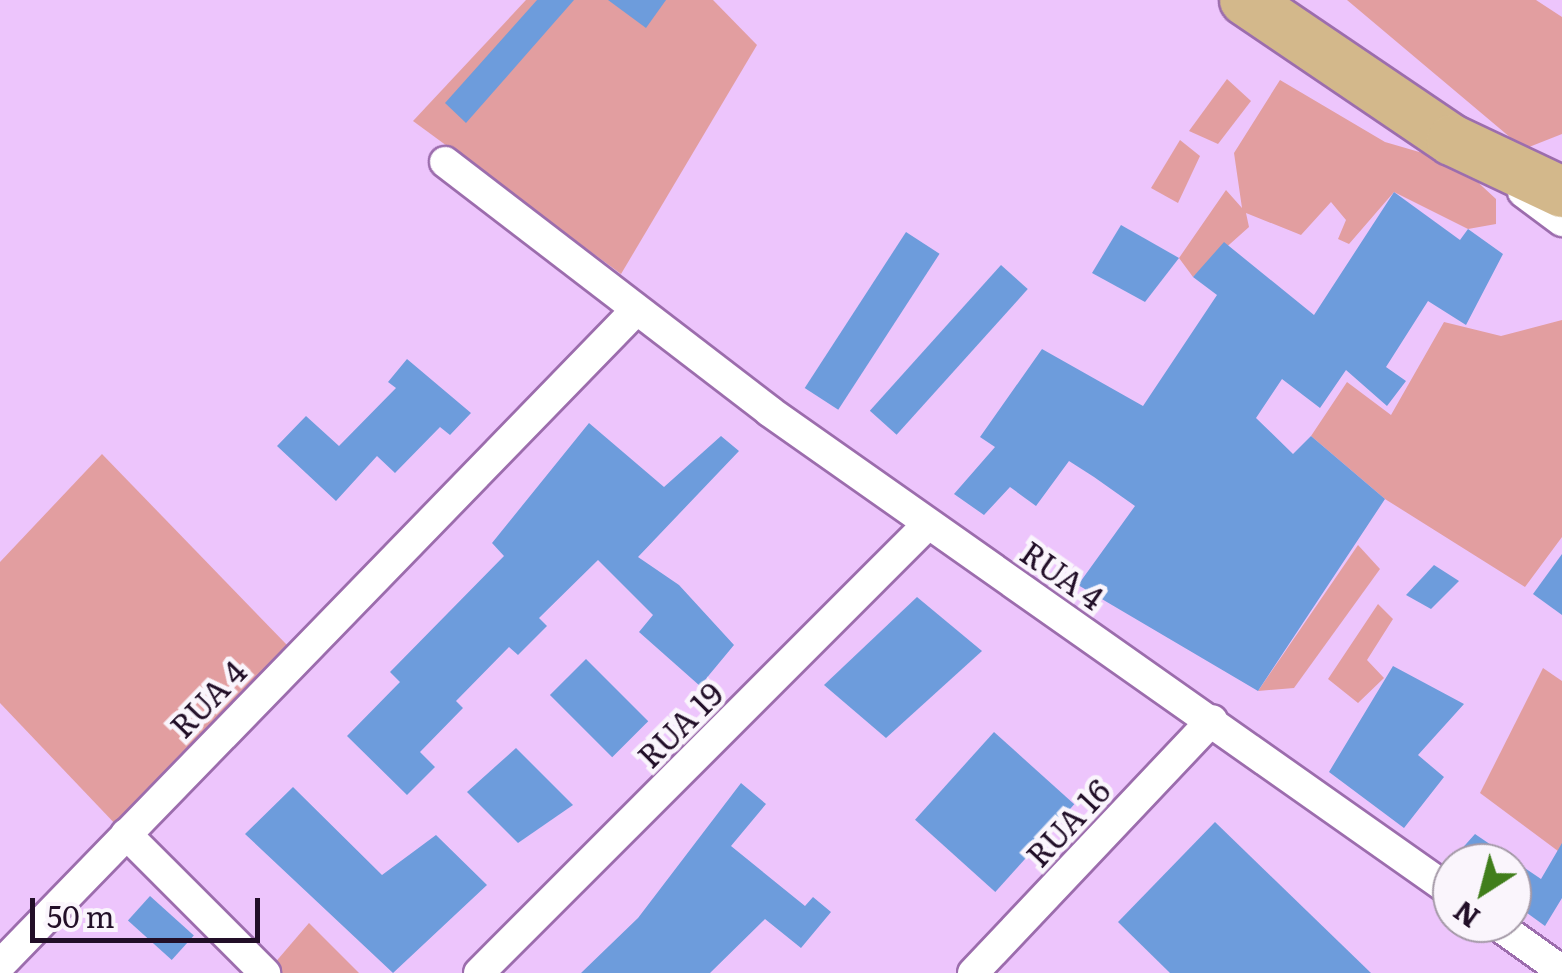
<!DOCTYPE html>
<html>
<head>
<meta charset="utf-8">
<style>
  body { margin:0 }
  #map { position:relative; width:1562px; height:973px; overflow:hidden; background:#edc5fc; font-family:Literata,serif }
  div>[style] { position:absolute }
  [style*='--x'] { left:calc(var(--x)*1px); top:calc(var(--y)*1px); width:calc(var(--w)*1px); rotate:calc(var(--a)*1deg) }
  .green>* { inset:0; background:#e29ea0 }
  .building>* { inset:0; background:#6d9cdc; transform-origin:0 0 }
  .roads { filter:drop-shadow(2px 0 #9c6dad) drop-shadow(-2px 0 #9c6dad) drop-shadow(0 2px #9c6dad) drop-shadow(0 -2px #9c6dad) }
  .minor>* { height:30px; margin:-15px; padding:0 15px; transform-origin:15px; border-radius:15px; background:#fff }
  .primary>* { height:50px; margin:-25px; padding:0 25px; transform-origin:25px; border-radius:25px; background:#d3b88b }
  span { translate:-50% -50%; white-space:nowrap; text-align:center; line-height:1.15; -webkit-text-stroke:9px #faf5fc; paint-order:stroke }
  .street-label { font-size:32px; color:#220f28 }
  .north { position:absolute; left:1432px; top:843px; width:100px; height:100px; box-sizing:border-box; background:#faf5fc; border:2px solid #a499a7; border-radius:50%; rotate:216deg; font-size:28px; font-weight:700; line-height:40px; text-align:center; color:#220f28 }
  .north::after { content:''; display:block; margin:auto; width:35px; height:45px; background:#417e1c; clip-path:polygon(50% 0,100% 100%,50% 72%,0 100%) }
  .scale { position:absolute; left:30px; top:898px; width:230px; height:45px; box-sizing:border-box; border:5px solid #220f28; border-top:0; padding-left:12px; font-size:30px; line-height:35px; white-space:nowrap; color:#220f28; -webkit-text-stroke:8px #faf5fc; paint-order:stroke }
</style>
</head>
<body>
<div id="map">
  <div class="green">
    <div style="clip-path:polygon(526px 0,713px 0,757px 45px,621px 274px,413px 121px)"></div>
    <div style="clip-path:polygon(1347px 0,1536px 0,1562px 17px,1562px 134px,1524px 149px)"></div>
    <div style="clip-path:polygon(1227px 79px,1251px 101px,1218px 144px,1189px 131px)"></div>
    <div style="clip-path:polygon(1280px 80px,1385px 142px,1457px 163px,1496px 199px,1496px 224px,1468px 229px,1394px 192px,1349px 244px,1338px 239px,1346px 220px,1331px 202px,1301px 235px,1246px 213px,1249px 227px,1193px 277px,1179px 258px,1226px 190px,1242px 208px,1234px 153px)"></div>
    <div style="clip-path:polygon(1180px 140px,1200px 156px,1178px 203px,1151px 188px)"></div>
    <div style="clip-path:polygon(1562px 320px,1562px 537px,1525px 587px,1385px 499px,1311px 436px,1347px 382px,1391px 415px,1444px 322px,1501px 336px)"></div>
    <div style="clip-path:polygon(102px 454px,287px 645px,119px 828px,0 703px,0 562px)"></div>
    <div style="clip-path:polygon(1358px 545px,1380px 569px,1294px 688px,1258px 691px)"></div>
    <div style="clip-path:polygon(1378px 604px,1393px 619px,1367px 660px,1384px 678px,1358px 703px,1328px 679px)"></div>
    <div style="clip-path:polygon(1543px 668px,1562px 681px,1562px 854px,1480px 793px)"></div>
    <div style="clip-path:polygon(309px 923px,359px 973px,281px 973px,273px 965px)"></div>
  </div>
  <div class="building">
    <div style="clip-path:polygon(537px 0,574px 0,466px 123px,445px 103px)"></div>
    <div style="clip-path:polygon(608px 0,666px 0,646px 28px)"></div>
    <div style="clip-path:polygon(1394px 192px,1460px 240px,1468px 229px,1503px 254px,1466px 325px,1428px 301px,1386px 367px,1406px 381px,1387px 406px,1346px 370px,1320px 408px,1282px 379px,1256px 418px,1293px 454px,1311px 436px,1385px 499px,1258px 691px,1078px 585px,1135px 506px,1094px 477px,1069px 461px,1036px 506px,1010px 487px,984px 515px,954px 494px,995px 447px,980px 437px,1042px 349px,1143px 406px,1217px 295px,1193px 277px,1224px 242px,1314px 315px)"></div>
    <div style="clip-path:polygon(1121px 225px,1179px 258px,1145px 302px,1092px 273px)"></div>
    <div style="left:906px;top:232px;width:40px;height:186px;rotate:33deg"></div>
    <div style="left:1001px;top:265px;width:36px;height:196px;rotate:42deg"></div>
    <div style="clip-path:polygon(407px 359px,471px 413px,450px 435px,440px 427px,395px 473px,377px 456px,336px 501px,277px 446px,306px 416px,339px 446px,396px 388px,388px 382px)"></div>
    <div style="clip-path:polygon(589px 423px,664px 487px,721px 436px,739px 451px,638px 557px,679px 585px,734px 645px,700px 686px,639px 632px,653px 615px,598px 560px,539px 618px,547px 626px,518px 655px,509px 647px,456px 701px,463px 708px,420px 752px,435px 767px,407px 795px,347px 736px,400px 682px,390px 672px,504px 556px,492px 543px)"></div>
    <div style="clip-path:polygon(1562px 554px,1562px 615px,1533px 594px)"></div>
    <div style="clip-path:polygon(1434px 565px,1459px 581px,1431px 609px,1406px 595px)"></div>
    <div style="clip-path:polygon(917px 597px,982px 651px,886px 738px,824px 685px)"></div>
    <div style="left:586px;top:659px;width:88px;height:51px;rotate:45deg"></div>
    <div style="clip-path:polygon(1393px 666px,1464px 704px,1418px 755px,1444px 777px,1404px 828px,1329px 772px)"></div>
    <div style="left:994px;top:732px;width:108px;height:118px;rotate:42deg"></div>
    <div style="clip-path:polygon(516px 748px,573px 805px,518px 843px,467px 792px)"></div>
    <div style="clip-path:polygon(741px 783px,766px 804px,731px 846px,805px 906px,813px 897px,831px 912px,801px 948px,765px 919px,710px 973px,581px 973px,638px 918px)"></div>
    <div style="clip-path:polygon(293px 787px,382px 875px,436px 835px,487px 885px,393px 973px,245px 834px)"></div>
    <div style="clip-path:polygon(1215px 822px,1371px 973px,1170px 973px,1118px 922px)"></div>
    <div style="clip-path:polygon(1475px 834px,1541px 879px,1562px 843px,1562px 898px,1545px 926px,1512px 902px,1512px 863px,1449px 863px)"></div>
    <div style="left:150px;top:896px;width:59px;height:33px;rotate:42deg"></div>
  </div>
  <div class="roads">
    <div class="minor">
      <div style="--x:445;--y:162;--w:409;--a:37.5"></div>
      <div style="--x:769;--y:411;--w:835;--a:35.15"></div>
      <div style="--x:1523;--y:192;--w:49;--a:36.6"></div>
      <div style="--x:126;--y:834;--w:197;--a:45"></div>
      <div style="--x:1495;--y:923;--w:82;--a:35.6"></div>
      <div style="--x:0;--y:965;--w:912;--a:-45.84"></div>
      <div style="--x:479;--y:973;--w:635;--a:-45"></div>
      <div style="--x:973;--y:973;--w:348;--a:-46.6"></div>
    </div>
    <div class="primary">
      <div style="--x:1245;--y:0;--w:250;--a:34.1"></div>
      <div style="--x:1452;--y:140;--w:122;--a:25.3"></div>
    </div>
  </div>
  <div class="street-label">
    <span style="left:1063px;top:574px;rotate:35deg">RUA 4</span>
    <span style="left:207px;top:698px;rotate:-46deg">RUA 4</span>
    <span style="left:679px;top:724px;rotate:-45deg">RUA 19</span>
    <span style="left:1067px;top:822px;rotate:-47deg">RUA 16</span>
  </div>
  <div class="north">N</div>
  <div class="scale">50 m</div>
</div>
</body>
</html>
